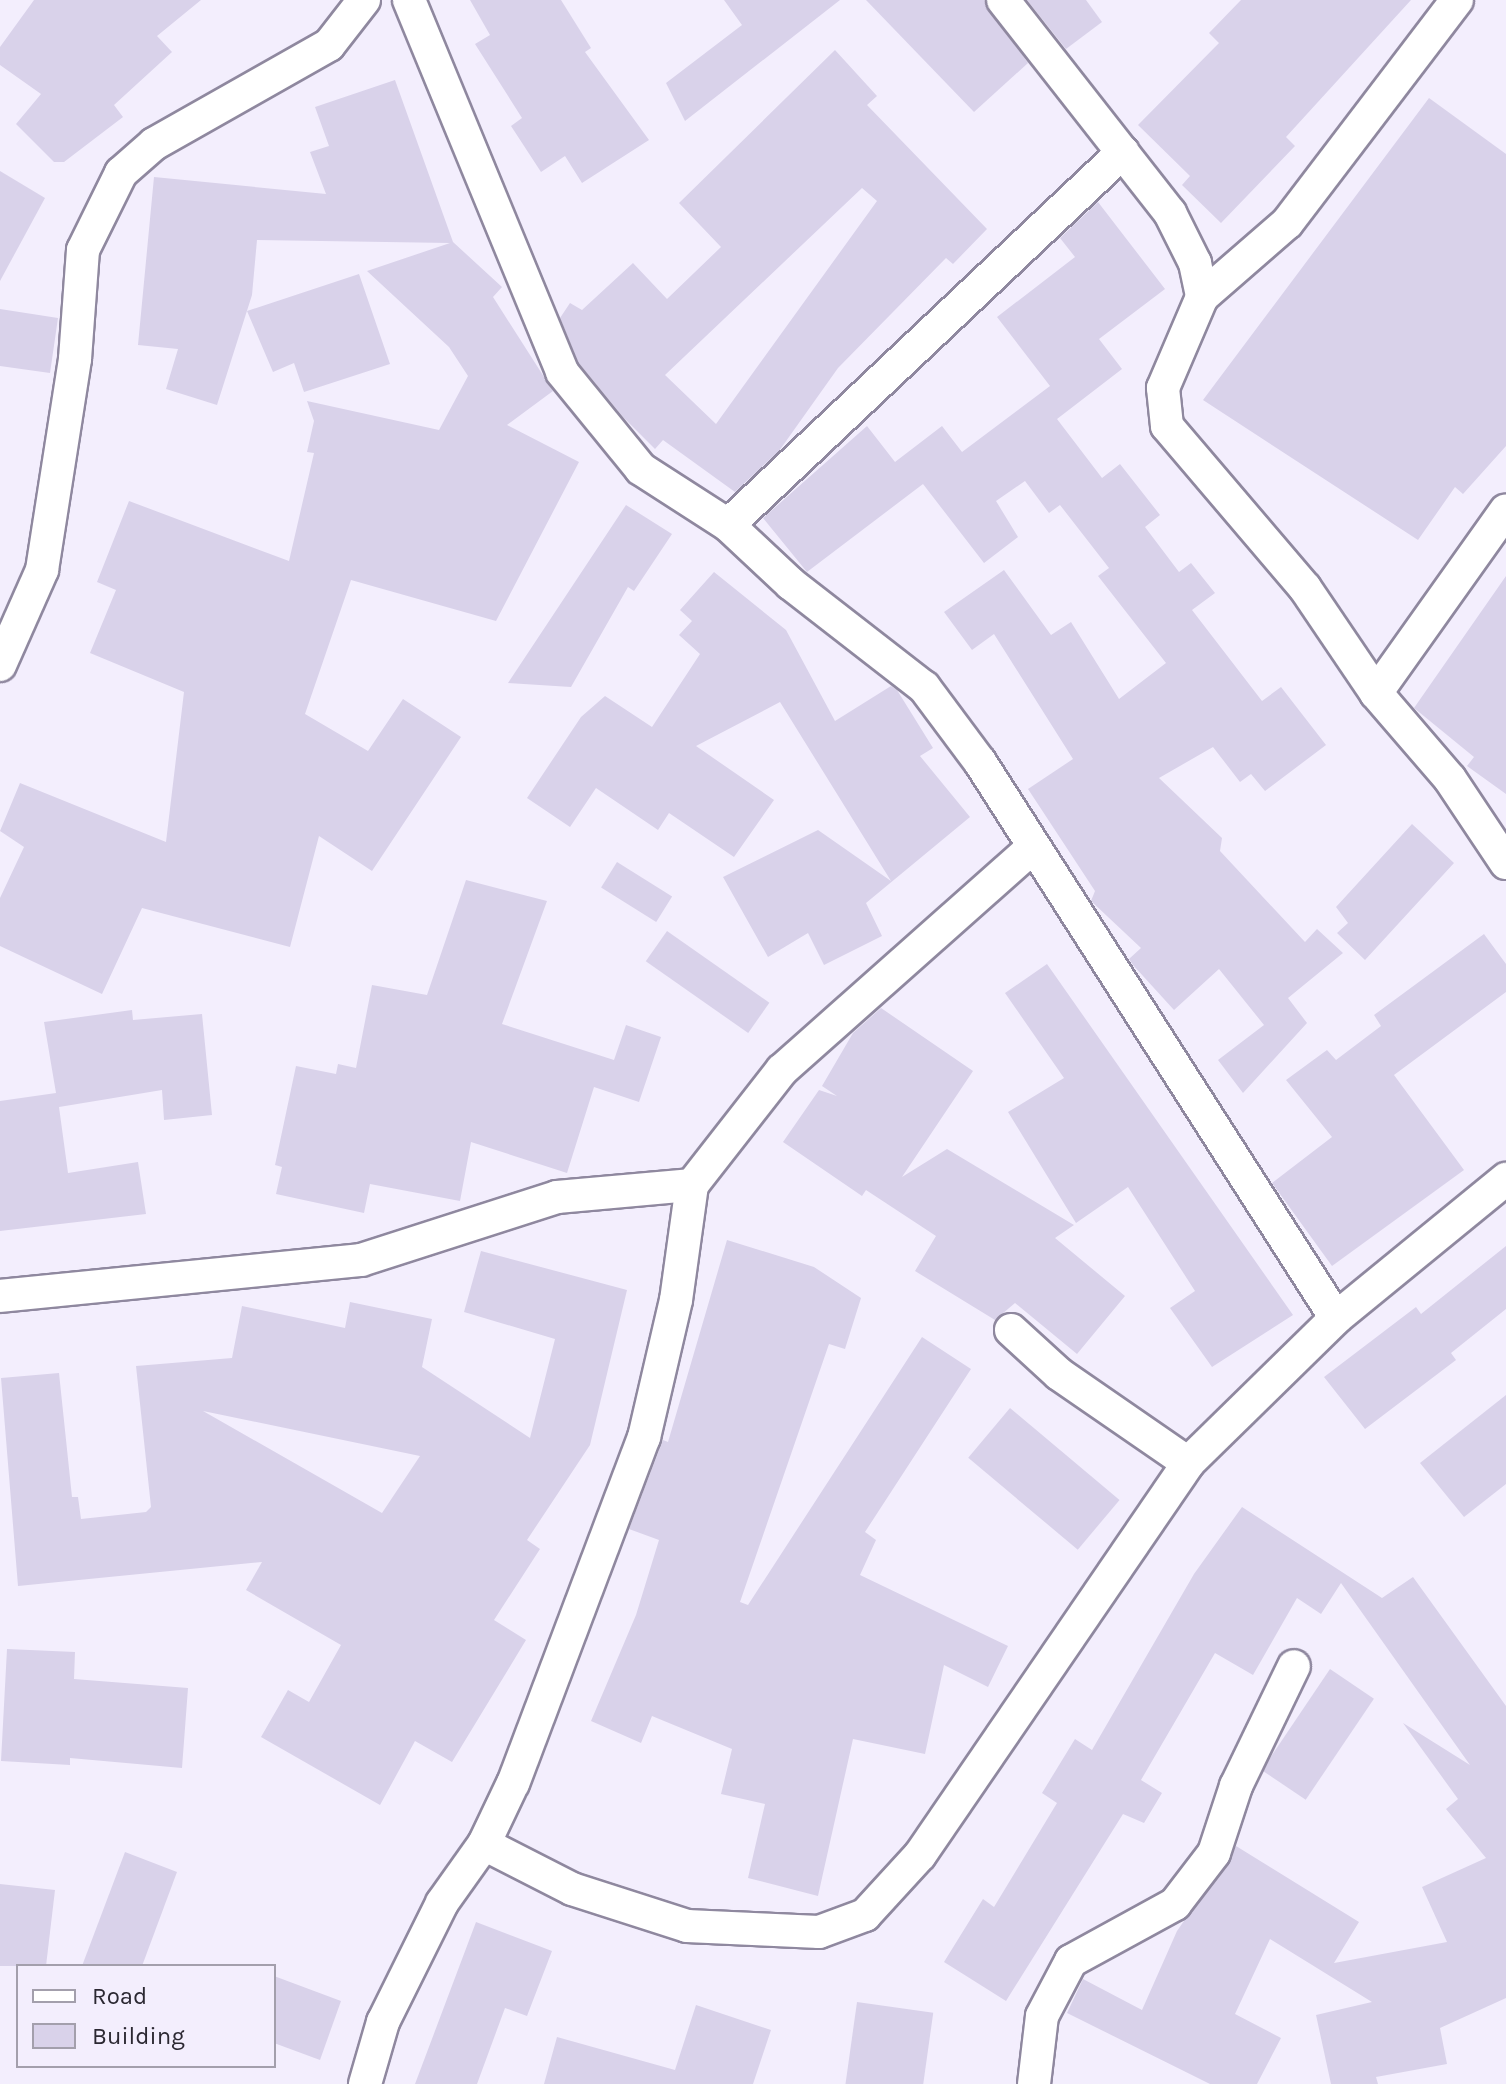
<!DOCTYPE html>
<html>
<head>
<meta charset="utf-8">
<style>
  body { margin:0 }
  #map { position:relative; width:1506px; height:2084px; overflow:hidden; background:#f3eefd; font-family:Karla,sans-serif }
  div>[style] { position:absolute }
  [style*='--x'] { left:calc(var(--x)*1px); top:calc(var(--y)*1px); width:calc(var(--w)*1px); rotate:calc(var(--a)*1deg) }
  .building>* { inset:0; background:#d9d2ea; transform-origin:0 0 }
  .roads { filter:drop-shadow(2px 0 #8f889f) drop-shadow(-2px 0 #8f889f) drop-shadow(0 2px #8f889f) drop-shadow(0 -2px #8f889f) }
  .street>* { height:32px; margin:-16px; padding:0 16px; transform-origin:16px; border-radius:16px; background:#fff }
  span { translate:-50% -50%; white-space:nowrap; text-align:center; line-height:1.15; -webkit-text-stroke:7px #f3eefd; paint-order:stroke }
  .legend { position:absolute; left:16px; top:1964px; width:260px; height:104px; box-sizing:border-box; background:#f3eefd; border:2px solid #a39fac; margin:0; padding:10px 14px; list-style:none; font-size:24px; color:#2b2832 }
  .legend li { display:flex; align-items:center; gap:16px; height:40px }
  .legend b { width:40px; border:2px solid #a39fac }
</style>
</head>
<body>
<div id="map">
  <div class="building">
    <div style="clip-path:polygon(34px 0,201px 0,157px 36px,172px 52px,114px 105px,123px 117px,64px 162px,54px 162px,16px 124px,41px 94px,0 65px,0 47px)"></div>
    <div style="clip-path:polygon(470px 0,561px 0,591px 48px,585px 52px,649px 140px,582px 183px,565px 156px,541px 172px,511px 126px,522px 118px,475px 44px,490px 35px)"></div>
    <div style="clip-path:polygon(724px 0,840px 0,685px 121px,666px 83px,742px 25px)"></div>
    <div style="clip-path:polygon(866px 0,984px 0,1028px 63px,974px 112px)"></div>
    <div style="clip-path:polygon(1027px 0,1086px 0,1102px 22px,1066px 49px)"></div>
    <div style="clip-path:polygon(1241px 0,1411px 0,1286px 137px,1295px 146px,1221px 223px,1182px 185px,1190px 176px,1138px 125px,1219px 43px,1209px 33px)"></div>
    <div style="clip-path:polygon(evenodd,835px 50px,877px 96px,867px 105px,987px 229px,953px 264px,946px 258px,838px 368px,779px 451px,735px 492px,663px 440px,655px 449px,624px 418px,578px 362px,560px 318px,570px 303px,582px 310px,633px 263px,667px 299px,721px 247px,679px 203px,835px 50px,862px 188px,877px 201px,716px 424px,665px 375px,862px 188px)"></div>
    <div style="clip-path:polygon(395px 80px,453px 242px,502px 287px,493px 297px,553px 391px,507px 425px,579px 462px,496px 621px,351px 580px,305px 714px,368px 751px,403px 699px,461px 737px,372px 871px,319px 836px,290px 947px,142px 908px,102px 994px,0 946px,0 898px,24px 847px,0 831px,20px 783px,166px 842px,184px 692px,90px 653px,116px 590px,97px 582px,129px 501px,289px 561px,314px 453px,307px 452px,314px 421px,307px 401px,439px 430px,468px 376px,449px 347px,367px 271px,450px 243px,257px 240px,252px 295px,217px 405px,166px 389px,178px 349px,138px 345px,154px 177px,326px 194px,310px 152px,329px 146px,315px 107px)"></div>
    <div style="clip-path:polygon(1429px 98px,1506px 154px,1506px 446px,1463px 494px,1455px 487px,1418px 540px,1203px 400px)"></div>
    <div style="clip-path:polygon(0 171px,45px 198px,0 281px)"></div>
    <div style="clip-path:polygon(1098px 202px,1165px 289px,1099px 339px,1122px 369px,1057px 419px,1102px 478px,1120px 464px,1160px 515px,1145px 527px,1179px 572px,1191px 563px,1215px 593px,1192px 610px,1262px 701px,1281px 687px,1326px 745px,1265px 791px,1251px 774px,1240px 782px,1213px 747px,1159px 778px,1222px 838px,1220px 851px,1305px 942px,1317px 929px,1343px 953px,1288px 998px,1307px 1023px,1243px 1093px,1218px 1060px,1264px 1025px,1219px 969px,1174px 1010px,1133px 965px,1129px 959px,1141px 948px,1091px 901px,1095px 891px,1028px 789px,1073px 759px,994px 634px,972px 650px,944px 612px,1004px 570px,1051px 635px,1071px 622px,1119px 699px,1166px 663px,1098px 576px,1109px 568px,1060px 505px,1049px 513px,1025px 481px,996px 501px,1018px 537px,984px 563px,923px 484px,807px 572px,763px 518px,867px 426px,895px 462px,942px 426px,962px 452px,1050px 386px,997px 317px,1075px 257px,1060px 238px)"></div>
    <div style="clip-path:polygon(359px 274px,390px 364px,304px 392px,294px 363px,273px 372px,247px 311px)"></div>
    <div style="clip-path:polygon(0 309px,58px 318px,50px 373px,0 366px)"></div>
    <div style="clip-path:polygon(626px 505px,672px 534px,634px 591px,628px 587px,571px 687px,508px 683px)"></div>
    <div style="clip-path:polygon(714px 572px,786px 630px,835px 721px,891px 686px,897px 690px,933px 748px,920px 756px,970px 817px,866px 903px,882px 936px,824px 965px,808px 933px,768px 957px,723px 877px,818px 830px,891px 881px,780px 702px,696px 746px,774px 800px,734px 857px,669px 813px,658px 830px,596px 788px,570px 827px,527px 798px,581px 717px,605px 696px,652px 727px,700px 654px,679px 635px,692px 621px,680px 610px)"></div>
    <div style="clip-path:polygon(1506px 576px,1506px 794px,1467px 766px,1474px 757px,1414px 708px)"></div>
    <div style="clip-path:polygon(1412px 824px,1454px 863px,1365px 960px,1337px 933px,1348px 923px,1336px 907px)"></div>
    <div style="left:617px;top:862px;width:65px;height:30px;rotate:32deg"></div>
    <div style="clip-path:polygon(466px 880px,547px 901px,502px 1024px,614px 1060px,626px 1025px,661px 1037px,639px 1102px,594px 1087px,567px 1173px,471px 1142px,460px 1201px,370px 1184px,364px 1213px,276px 1194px,282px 1167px,275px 1165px,296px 1066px,336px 1074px,338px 1064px,356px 1068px,372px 985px,427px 995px)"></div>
    <div style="left:667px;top:931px;width:125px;height:37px;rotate:35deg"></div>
    <div style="clip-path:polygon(1484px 934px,1506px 964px,1506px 992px,1394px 1075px,1464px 1170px,1332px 1266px,1272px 1183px,1332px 1137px,1286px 1080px,1327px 1050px,1336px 1060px,1381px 1026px,1374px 1015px)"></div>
    <div style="clip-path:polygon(1047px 964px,1293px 1315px,1212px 1367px,1170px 1308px,1195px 1291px,1128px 1187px,1076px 1223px,1008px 1112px,1064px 1078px,1005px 993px)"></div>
    <div style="clip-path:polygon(881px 1008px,973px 1071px,902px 1177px,947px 1149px,1074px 1225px,1055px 1238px,1125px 1296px,1077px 1354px,1015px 1303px,995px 1320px,915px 1271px,936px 1236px,866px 1190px,862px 1196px,783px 1142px,819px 1090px,837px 1096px,822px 1086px,853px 1033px)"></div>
    <div style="clip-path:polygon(132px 1010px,133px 1020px,202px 1014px,212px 1115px,164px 1120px,162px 1090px,59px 1107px,68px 1173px,138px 1162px,146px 1214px,0 1231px,0 1101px,56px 1093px,44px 1022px)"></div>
    <div style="clip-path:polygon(727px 1240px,814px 1267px,861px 1298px,845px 1349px,829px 1344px,740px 1602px,748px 1605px,922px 1337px,971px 1369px,865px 1532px,876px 1540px,860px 1575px,1008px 1646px,988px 1687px,944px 1665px,925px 1754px,853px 1739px,818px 1896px,748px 1878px,765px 1804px,721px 1794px,732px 1749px,652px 1716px,641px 1743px,591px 1721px,636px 1615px,659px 1540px,629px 1529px,663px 1440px,668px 1442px)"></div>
    <div style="clip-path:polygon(1506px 1246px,1506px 1309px,1451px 1353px,1456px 1360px,1365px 1429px,1324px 1377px,1416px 1307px,1421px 1314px)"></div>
    <div style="clip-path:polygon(evenodd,481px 1251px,627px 1290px,590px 1445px,527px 1540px,540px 1549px,494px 1620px,526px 1640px,452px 1762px,415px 1741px,380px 1805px,261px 1737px,288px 1690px,309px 1702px,341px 1645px,246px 1590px,262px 1562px,18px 1586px,1px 1378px,59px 1373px,72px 1497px,78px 1497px,81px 1519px,146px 1512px,151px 1507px,136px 1366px,232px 1358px,242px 1306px,345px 1328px,350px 1302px,432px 1319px,422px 1367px,530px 1438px,555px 1339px,464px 1312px,481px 1251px,203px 1411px,420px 1456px,382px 1513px,203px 1411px)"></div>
    <div style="clip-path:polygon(1506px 1395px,1506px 1484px,1464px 1517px,1420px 1463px)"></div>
    <div style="left:1010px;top:1408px;width:143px;height:65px;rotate:40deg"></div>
    <div style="clip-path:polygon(1242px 1507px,1382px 1598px,1413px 1577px,1506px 1706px,1506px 1998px,1440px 2028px,1447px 2064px,1376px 2077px,1378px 2084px,1331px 2084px,1316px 2015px,1372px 2002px,1270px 1939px,1235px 2014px,1281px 2038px,1257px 2084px,1210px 2084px,1067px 2013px,1083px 1979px,1142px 2010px,1177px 1931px,1236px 1846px,1359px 1922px,1334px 1963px,1447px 1942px,1422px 1887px,1486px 1858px,1446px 1809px,1458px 1799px,1403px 1723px,1470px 1765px,1341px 1583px,1321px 1614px,1297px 1598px,1253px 1675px,1215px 1653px,1141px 1780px,1162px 1793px,1144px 1823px,1123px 1814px,1006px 2001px,944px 1962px,983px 1899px,994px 1907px,1057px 1803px,1042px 1793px,1075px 1739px,1092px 1750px,1194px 1574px)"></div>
    <div style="clip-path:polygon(7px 1649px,75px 1652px,74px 1679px,188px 1688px,182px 1768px,70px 1758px,70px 1765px,1px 1761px)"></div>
    <div style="left:1330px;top:1669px;width:53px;height:122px;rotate:34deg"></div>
    <div style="clip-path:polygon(125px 1852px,177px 1872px,142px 1966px,82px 1966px)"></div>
    <div style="clip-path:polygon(0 1884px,55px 1890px,46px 1966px,0 1966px)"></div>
    <div style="clip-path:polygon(476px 1922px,552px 1951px,527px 2016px,505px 2008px,477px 2084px,415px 2084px)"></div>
    <div style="clip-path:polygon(274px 1976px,341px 2001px,320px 2060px,274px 2043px)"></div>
    <div style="left:857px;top:2002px;width:77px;height:83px;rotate:8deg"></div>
    <div style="clip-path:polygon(696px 2005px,771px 2030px,753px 2084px,544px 2084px,557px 2037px,675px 2070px)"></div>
  </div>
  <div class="roads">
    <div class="street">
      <div style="--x:409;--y:0;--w:402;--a:67.6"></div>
      <div style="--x:562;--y:372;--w:125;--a:50.8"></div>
      <div style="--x:641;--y:469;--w:103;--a:32.8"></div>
      <div style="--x:728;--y:525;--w:86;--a:43.1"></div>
      <div style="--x:791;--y:584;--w:168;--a:37.8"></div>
      <div style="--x:924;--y:687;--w:94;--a:53.3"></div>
      <div style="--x:980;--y:762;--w:660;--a:57.37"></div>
      <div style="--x:1003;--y:0;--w:271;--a:51.9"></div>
      <div style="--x:1170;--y:213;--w:56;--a:63.4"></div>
      <div style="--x:1195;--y:263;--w:35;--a:78"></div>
      <div style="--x:1457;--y:0;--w:280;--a:127.3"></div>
      <div style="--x:1287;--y:223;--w:113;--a:139"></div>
      <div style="--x:1202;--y:297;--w:99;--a:113.2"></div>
      <div style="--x:1163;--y:388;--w:38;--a:84"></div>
      <div style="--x:1167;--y:426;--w:213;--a:49.6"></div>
      <div style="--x:1305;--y:588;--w:127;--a:55.9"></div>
      <div style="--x:1376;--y:693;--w:113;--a:49.3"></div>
      <div style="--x:1450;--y:779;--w:101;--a:56.3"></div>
      <div style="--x:728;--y:525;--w:543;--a:-43.36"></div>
      <div style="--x:0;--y:665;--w:104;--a:-66.1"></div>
      <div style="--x:42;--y:570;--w:214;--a:-81.1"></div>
      <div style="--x:75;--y:359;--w:109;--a:-85.8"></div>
      <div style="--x:83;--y:250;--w:86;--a:-63.7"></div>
      <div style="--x:121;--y:173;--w:44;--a:-41.3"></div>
      <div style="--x:154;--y:144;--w:201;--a:-29.5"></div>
      <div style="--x:329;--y:45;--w:57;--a:-52.1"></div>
      <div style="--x:1376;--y:693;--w:224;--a:-54.6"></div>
      <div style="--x:692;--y:1185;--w:116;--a:97.9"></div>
      <div style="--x:676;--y:1300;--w:141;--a:103.1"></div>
      <div style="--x:644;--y:1437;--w:370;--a:110.7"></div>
      <div style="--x:513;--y:1783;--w:68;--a:115.4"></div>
      <div style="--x:484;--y:1844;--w:99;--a:27.1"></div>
      <div style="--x:572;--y:1889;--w:121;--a:17.8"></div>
      <div style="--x:687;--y:1926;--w:132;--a:2.6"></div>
      <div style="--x:819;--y:1932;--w:49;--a:-20.3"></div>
      <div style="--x:865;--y:1915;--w:81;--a:-47.5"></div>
      <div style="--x:920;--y:1855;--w:475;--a:-55.6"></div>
      <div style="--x:1188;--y:1463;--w:207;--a:-44.4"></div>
      <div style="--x:1336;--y:1318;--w:220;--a:-39.3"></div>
      <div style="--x:0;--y:1296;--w:363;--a:-5.7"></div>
      <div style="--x:361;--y:1260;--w:206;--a:-17.8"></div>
      <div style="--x:557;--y:1197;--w:136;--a:-5.1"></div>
      <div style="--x:692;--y:1185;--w:146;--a:-52"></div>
      <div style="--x:782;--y:1070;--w:334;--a:-41.6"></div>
      <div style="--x:1011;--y:1330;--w:65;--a:42.5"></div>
      <div style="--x:1059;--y:1374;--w:157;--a:34.6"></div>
      <div style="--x:365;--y:2084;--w:65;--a:-73.8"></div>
      <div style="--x:383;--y:2022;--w:133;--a:-63.6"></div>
      <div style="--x:442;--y:1903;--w:72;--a:-54.6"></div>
      <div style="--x:1034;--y:2084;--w:68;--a:-83.3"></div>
      <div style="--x:1042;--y:2016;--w:62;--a:-62.2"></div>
      <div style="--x:1071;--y:1961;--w:119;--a:-28.7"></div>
      <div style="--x:1175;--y:1904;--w:64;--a:-52.6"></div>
      <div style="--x:1214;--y:1853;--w:71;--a:-71.8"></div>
      <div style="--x:1236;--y:1786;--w:133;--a:-64.2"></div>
    </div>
  </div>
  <ul class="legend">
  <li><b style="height:10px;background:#fff"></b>Road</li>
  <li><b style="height:22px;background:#d9d2ea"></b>Building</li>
  </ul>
</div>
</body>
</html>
